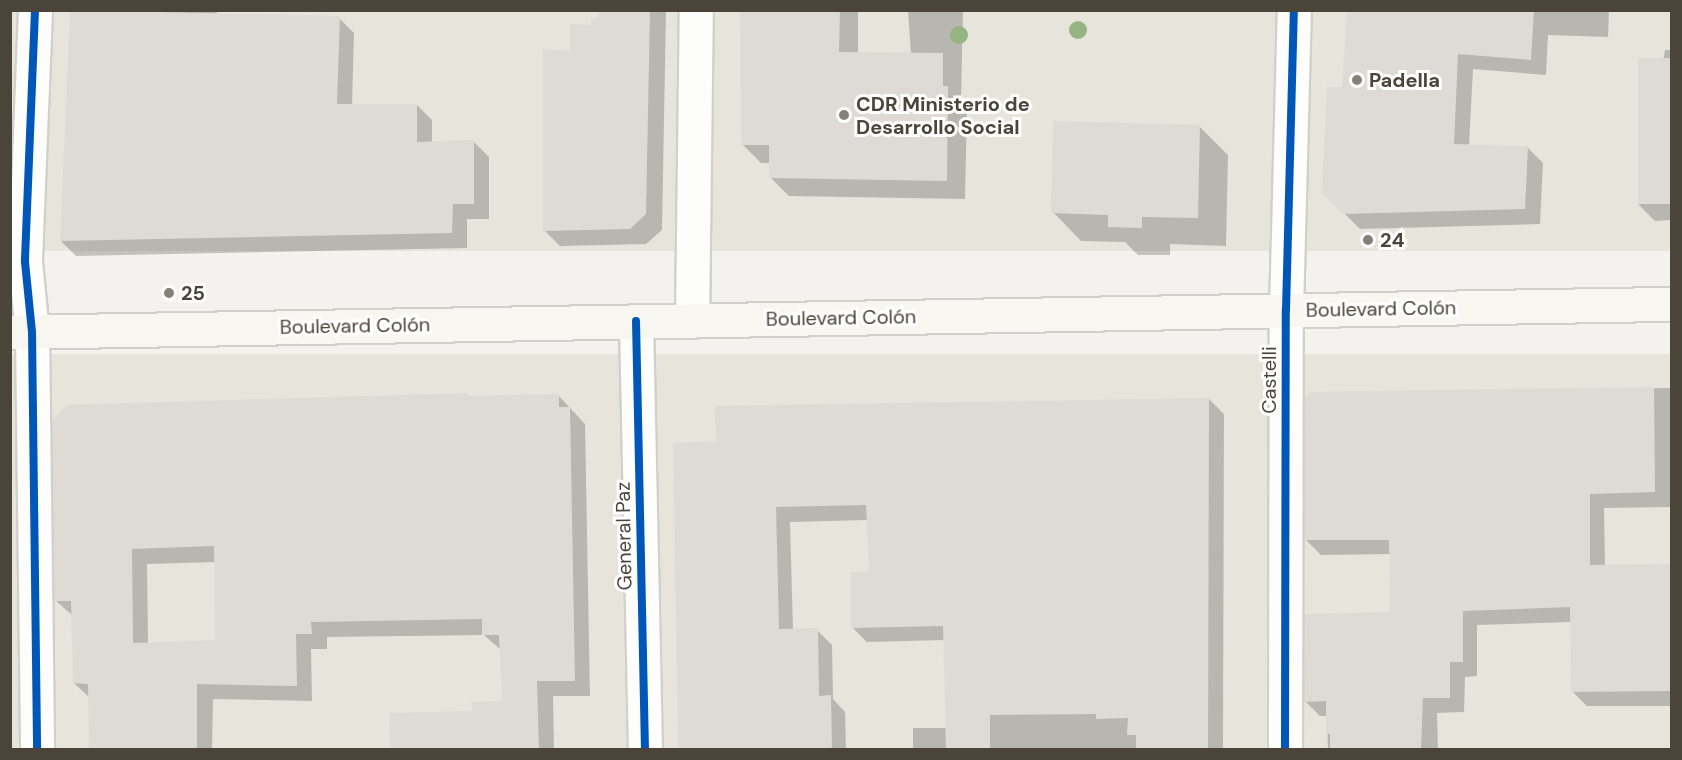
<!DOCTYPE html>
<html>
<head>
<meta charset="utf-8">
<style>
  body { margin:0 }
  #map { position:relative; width:1682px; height:760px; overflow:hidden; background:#f4f2ee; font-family:"DM Sans",sans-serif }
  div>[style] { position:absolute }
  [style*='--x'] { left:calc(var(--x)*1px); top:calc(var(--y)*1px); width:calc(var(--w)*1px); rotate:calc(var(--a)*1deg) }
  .residential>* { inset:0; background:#e7e4dc; transform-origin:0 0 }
  .shadow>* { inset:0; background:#0003 }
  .building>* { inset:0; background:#dedbd6; transform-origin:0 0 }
  .roads { filter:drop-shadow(2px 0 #d2d0cb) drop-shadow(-2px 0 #d2d0cb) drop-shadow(0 2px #d2d0cb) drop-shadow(0 -2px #d2d0cb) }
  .street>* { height:33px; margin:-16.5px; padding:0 16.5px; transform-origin:16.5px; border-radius:16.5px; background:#fdfdfc }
  .secondary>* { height:33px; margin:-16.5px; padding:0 16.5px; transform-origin:16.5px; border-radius:16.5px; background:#f7f6f1 }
  .cycleway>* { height:8px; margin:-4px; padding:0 4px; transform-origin:4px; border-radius:4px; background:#0057b8 }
  .trees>* { width:18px; height:18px; margin:-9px; border-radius:50%; background:#96b382 }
  .dots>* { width:16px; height:16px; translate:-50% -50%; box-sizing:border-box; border:3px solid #fff; border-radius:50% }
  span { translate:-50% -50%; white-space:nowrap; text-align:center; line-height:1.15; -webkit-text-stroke:6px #fff; paint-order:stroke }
  .poi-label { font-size:20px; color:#4b4439; font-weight:700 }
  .left { translate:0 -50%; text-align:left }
  .street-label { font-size:20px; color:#4b4439 }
  .frame { position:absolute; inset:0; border:12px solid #4b4439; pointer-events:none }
</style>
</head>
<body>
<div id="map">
  <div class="residential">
    <div style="left:10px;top:11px;width:1661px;height:240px"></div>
    <div style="left:1671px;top:354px;width:395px;height:1661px;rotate:90deg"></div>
  </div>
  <div class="shadow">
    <div style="clip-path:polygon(71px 10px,217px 10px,217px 16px,339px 18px,354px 33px,352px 106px,417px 105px,432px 120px,432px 143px,474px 142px,489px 157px,489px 219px,467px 219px,467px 248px,76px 256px,61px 241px)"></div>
    <div style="clip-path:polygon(600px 10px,666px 10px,662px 230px,646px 244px,560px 246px,544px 230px,593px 26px,600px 19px)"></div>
    <div style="clip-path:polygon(741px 10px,858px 10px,858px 53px,911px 54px,908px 10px,963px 10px,961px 101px,967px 106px,965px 199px,789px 196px,771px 178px,771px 163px,761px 163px,742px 144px)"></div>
    <div style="clip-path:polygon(1349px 10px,1609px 10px,1608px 37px,1548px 35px,1546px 75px,1473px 69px,1469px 146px,1527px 147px,1543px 163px,1540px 224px,1360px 229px,1324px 193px,1343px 89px)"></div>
    <div style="clip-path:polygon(1665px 50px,1672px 50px,1672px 220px,1655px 221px,1639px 205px)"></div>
    <div style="clip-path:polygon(1199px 126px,1228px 155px,1226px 246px,1170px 244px,1170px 255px,1138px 255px,1125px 242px,1081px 241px,1053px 212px)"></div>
    <div style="clip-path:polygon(1672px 388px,1670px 507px,1604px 508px,1605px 566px,1672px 566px,1672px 706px,1587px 706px,1572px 691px,1571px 622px,1477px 625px,1477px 676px,1465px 677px,1464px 712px,1437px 713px,1438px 750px,1328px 750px,1327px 716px,1320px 716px,1305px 701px,1392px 613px,1391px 554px,1321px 555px,1306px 540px,1311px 393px)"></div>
    <div style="clip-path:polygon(evenodd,467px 395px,470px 398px,558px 395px,585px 424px,590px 696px,553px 696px,554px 750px,391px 750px,473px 713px,504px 702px,501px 650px,484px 635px,327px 637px,327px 649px,311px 649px,312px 701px,213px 699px,212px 750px,90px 750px,90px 698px,74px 683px,73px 616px,55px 600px,53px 421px,467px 395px,216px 562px,217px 642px,148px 644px,147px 564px,216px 562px)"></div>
    <div style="clip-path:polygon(1209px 399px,1224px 414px,1223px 750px,913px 750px,913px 728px,947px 728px,945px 640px,867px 642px,852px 627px,870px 573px,868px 520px,790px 522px,793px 630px,817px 630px,832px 645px,833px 699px,845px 712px,846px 750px,680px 750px,717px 443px)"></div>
  </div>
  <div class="building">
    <div style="clip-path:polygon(70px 10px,340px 16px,337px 104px,417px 104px,417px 142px,474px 140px,474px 204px,453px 204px,452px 233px,60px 241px)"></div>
    <div style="clip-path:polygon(599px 10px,650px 10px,646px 214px,630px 229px,543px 231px,543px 49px,570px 51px,570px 24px,591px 25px,591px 18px,598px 18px)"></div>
    <div style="clip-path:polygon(740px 10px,840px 10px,839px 52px,943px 53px,943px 86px,948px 86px,947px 181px,769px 178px,769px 145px,741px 145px)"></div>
    <div style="clip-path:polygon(1347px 10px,1534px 10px,1531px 60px,1458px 54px,1454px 144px,1528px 146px,1525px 209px,1343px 214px,1322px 193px,1327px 87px,1342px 87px)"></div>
    <div style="left:1671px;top:58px;width:146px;height:33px;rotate:90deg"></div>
    <div style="clip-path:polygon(1053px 121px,1200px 125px,1198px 218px,1142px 217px,1142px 228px,1108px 227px,1108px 215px,1051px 213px)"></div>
    <div style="clip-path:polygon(1654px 387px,1655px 492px,1590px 494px,1590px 565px,1671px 564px,1671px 691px,1571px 692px,1570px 607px,1463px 611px,1463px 662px,1450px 662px,1450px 698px,1423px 698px,1421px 750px,1330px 750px,1330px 734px,1326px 734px,1326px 701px,1304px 702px,1304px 614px,1390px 612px,1389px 540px,1304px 540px,1305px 398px,1310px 392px)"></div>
    <div style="clip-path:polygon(evenodd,467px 393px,467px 396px,559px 394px,559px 407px,570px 407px,575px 681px,537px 681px,539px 750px,390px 750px,389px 713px,472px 711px,471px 702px,502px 701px,499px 635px,482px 635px,482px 619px,311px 622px,312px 634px,296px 634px,297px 686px,197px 684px,197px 750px,89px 750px,88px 684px,73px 683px,71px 601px,54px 601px,52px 421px,67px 405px,467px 393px,214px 546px,215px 640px,133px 643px,132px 549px,214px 546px)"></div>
    <div style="clip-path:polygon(1209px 398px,1208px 750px,1136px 750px,1136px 735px,1127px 735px,1128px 718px,1096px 719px,1096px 714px,990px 715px,990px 750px,946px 750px,943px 626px,851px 628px,851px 572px,869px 571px,866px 505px,776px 507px,779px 629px,818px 628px,819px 696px,831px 695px,832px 750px,678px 750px,673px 443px,716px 441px,715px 406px)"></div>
  </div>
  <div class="roads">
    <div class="street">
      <div style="--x:35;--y:10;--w:252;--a:92.3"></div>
      <div style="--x:25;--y:262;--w:70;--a:84.3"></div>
      <div style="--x:32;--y:332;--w:418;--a:89.3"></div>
      <div style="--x:636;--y:321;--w:429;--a:88.8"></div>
      <div style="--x:692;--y:321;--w:311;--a:-89.3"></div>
      <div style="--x:1285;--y:750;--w:440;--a:-89.9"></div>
      <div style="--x:1286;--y:310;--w:300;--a:-88.5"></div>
    </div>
    <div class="secondary">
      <div style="--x:10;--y:332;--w:1662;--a:-0.97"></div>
    </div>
  </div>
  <div class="cycleway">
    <div style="--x:35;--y:10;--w:252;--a:92.3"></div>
    <div style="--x:25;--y:262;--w:70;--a:84.3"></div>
    <div style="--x:32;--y:332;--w:418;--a:89.3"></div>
    <div style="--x:636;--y:321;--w:429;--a:88.8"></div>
    <div style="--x:1285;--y:750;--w:440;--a:-89.9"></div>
    <div style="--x:1286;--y:310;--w:300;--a:-88.5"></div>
  </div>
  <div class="trees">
    <div style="left:1078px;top:30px"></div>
    <div style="left:959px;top:35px"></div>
  </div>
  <div class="dots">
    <div style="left:1357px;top:80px;background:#868178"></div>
    <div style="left:844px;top:115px;background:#868178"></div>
    <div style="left:1368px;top:240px;background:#868178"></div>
    <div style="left:169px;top:293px;background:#868178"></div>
  </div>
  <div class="poi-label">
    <span class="left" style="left:1369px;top:80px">Padella</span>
    <span class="left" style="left:856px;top:116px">CDR Ministerio de<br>Desarrollo Social</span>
    <span class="left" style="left:1380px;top:240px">24</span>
    <span class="left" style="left:181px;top:293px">25</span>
  </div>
  <div class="street-label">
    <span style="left:1381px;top:309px;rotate:-1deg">Boulevard Colón</span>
    <span style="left:841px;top:318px;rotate:-1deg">Boulevard Colón</span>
    <span style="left:355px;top:326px;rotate:-1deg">Boulevard Colón</span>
    <span style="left:1269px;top:380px;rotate:-90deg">Castelli</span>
    <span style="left:624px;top:536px;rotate:-91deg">General Paz</span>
  </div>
  <div class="frame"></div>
</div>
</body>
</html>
